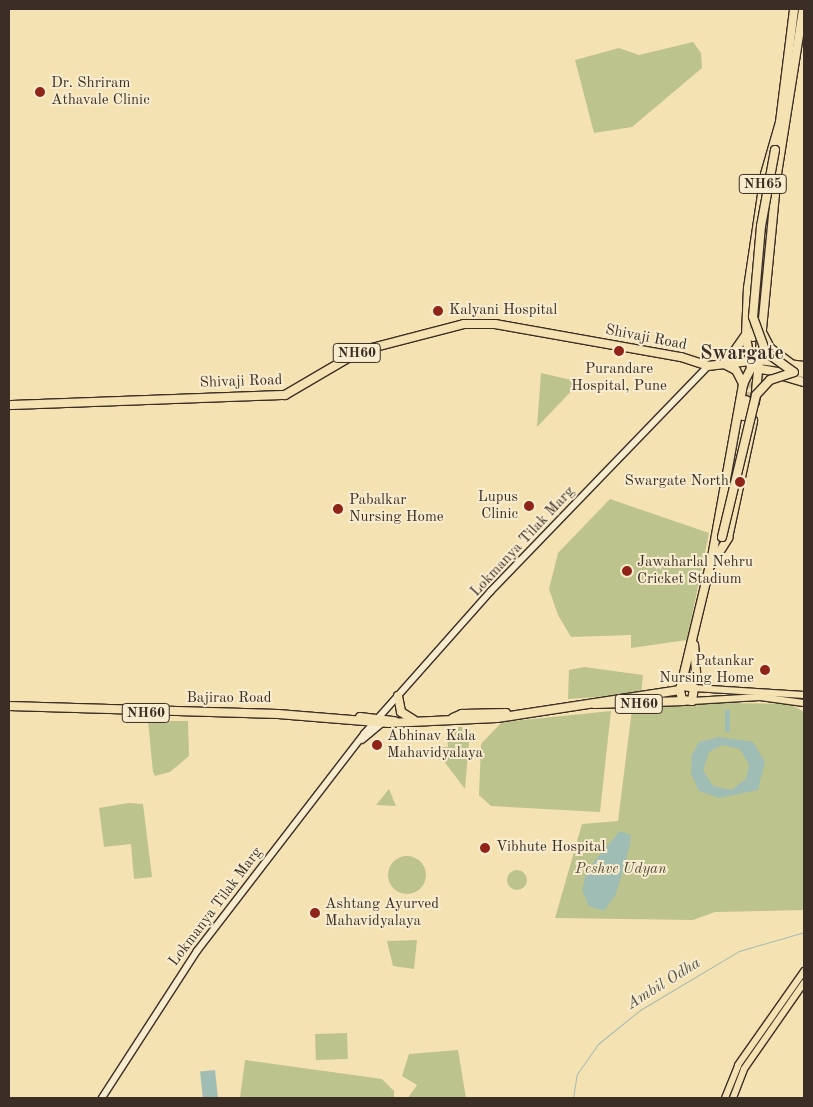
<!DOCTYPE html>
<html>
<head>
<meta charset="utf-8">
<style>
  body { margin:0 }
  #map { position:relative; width:813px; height:1107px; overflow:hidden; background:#f5e2b3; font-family:"Old Standard TT",serif }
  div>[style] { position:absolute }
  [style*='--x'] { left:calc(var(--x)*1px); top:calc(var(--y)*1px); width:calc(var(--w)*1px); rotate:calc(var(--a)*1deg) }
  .green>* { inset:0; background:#bcc38c; transform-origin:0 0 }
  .round { border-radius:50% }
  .water>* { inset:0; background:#9fbcb5; transform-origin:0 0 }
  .stream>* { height:1px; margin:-0.5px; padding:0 0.5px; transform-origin:0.5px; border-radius:0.5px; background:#9fbcb5 }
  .highway-tunnel>* { height:8px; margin-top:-4px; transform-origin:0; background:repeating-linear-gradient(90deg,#d0be97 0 8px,transparent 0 12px) }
  .roads { filter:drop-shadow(1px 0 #3b2e27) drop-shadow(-1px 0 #3b2e27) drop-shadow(0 1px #3b2e27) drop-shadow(0 -1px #3b2e27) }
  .secondary>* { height:5.5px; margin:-2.75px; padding:0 2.75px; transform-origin:2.75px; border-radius:2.75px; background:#f8ecce }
  .primary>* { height:6px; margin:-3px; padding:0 3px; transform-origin:3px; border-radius:3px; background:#f5e2b3 }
  .highway>* { height:8px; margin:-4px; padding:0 4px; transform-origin:4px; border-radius:4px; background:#f5e2b3 }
  .bridges { filter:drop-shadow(1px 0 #3b2e27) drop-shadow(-1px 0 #3b2e27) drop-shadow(0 1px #3b2e27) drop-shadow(0 -1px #3b2e27) }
  .highway-bridge>* { height:8px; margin:-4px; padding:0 4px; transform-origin:4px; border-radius:4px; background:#f5e2b3 }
  .dots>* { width:14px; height:14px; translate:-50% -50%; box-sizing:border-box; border:2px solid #f8ecce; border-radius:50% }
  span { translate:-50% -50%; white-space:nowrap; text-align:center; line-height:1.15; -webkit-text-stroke:4px #f8ecce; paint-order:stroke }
  .shield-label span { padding:1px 4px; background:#f8ecce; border:1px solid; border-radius:4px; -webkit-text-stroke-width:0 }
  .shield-label { font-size:14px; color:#3b2e27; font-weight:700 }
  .poi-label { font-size:15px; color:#3b2e27 }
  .left { translate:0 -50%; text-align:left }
  .right { translate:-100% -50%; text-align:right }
  .street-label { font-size:15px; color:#3b2e27 }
  .park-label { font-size:15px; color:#554c3b; font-style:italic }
  .water-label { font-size:16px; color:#54524a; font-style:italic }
  .district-label { font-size:20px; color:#3b2e27; font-weight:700 }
  .frame { position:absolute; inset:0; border:10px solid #3b2e27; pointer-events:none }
</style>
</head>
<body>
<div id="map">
  <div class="green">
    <div style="clip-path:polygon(693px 42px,701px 53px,702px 68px,632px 127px,594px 133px,575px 60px,619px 48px,639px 55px)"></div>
    <div style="clip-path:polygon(541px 373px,580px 382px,537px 427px)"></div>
    <div style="clip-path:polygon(610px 499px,709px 533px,687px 640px,631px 648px,631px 635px,571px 637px,558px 615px,549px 589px,558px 553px)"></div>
    <div style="clip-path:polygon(584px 667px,643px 675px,641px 694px,568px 699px,569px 670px)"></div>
    <div style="clip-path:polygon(722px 703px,790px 704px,804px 712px,804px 910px,715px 912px,693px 920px,555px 918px,582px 824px,618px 821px,632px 709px)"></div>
    <div style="clip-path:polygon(611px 711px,600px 812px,491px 806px,479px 795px,481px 744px,502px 722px)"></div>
    <div style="clip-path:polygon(148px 721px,188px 721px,189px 756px,170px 772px,155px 776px,153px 772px)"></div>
    <div style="clip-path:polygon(447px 727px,467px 727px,470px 731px,465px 789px,434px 748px,448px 747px)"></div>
    <div style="clip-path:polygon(389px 789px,396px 806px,376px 805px)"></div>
    <div style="clip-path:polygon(128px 803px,143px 804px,152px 877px,134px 879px,131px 844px,104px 847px,99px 808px)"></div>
    <div class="round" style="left:388px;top:856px;width:38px;height:38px"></div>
    <div class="round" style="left:507px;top:870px;width:20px;height:20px"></div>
    <div style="clip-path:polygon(417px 940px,414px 969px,393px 966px,387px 941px)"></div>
    <div style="left:347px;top:1033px;width:26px;height:32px;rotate:88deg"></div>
    <div style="clip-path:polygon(458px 1050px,466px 1098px,408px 1098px,417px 1085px,402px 1076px,409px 1054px)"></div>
    <div style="clip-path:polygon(245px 1060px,382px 1079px,394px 1091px,394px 1098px,240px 1098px)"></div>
  </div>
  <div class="water">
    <div style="left:725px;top:710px;width:5px;height:22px"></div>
    <div style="clip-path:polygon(evenodd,719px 737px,753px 742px,765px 762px,758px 790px,719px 798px,699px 791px,691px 774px,692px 755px,699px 742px,719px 737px,722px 745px,740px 749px,749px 765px,746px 779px,731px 790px,713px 786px,703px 770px,709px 752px,722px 745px)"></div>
    <div style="clip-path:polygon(620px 831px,631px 835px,629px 849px,616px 894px,604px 911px,589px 906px,582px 890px,587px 870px)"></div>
    <div style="left:215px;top:1070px;width:28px;height:15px;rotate:84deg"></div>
  </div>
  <div class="stream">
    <div style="--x:573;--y:1098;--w:24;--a:-81"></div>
    <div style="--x:577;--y:1074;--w:37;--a:-55"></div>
    <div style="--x:598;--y:1044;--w:54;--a:-39"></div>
    <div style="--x:640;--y:1010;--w:115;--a:-30.8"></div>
    <div style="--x:739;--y:951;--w:68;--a:-16.3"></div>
  </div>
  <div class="highway-tunnel">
    <div style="--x:746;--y:400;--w:26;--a:-83"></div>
  </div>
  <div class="roads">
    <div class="secondary">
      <div style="--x:362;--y:740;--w:26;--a:-40"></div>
      <div style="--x:102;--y:1098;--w:175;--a:-57.1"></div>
      <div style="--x:197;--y:951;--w:274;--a:-52.4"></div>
      <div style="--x:364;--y:734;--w:191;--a:-48.4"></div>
      <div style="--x:491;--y:591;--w:313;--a:-46"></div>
    </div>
    <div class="primary">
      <div style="--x:694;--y:688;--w:110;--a:3.6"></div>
      <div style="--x:692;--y:701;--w:68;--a:-3.4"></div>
      <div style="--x:760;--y:697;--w:44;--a:7.8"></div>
      <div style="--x:725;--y:1098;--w:35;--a:-68"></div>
      <div style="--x:738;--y:1065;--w:115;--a:-54.9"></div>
      <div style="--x:733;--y:1098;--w:31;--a:-69"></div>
      <div style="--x:744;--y:1069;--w:105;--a:-55.1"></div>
    </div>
    <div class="highway">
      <div style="--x:763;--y:334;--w:16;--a:63"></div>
      <div style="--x:770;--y:348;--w:25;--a:37"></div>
      <div style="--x:753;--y:337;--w:15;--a:-82"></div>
      <div style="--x:726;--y:363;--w:33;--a:-55"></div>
      <div style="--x:724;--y:364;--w:13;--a:27"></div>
      <div style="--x:736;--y:370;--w:16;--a:63"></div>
      <div style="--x:755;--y:368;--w:34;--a:10"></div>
      <div style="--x:794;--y:372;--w:10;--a:6"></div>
      <div style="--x:783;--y:376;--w:22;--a:16"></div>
      <div style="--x:755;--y:402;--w:229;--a:-84.5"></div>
      <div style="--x:777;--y:174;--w:167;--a:-81"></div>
      <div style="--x:9;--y:405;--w:276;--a:-2.1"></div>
      <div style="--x:285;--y:395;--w:87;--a:-30.4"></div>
      <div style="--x:360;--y:351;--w:107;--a:-14.6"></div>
      <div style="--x:464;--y:324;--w:31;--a:0"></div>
      <div style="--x:495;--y:324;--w:189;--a:10.1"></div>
      <div style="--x:681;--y:357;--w:28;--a:18"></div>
      <div style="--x:708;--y:366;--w:51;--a:-6.7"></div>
      <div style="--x:759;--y:360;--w:45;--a:7.6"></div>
      <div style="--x:743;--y:416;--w:16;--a:-79"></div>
      <div style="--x:712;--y:564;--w:31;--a:-58"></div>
      <div style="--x:728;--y:538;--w:120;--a:-77.9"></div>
      <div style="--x:683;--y:686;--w:11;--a:10"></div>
      <div style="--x:694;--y:688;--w:13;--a:99"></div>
      <div style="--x:692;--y:701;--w:10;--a:-174"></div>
      <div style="--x:682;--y:700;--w:10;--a:-101"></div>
      <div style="--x:680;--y:690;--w:137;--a:-76.5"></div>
      <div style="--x:712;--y:557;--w:176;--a:-79.8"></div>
      <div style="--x:743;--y:384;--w:18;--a:-63"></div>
      <div style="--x:751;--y:368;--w:33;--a:-99"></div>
      <div style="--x:746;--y:335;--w:47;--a:-87.6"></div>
      <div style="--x:748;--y:288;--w:115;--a:-81.5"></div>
      <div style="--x:765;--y:174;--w:54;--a:-73.9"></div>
      <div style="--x:780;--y:122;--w:114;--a:-82.9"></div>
      <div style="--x:691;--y:686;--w:15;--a:-70"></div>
      <div style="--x:696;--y:672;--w:27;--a:-94"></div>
      <div style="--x:398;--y:696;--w:16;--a:79"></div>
      <div style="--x:401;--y:712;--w:15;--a:32"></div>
      <div style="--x:595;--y:704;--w:89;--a:-1.9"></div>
      <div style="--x:9;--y:706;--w:269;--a:1.7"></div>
      <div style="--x:278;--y:714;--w:111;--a:4.6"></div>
      <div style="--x:389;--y:723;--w:108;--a:-2.7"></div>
      <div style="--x:497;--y:718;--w:185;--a:-8.7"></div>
      <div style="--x:360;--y:717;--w:35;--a:7"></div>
      <div style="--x:453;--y:718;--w:10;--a:-24"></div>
      <div style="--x:462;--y:714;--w:44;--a:-1.3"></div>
    </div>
  </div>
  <div class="bridges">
    <div class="highway-bridge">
      <div style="--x:775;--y:150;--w:77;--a:100.4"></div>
      <div style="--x:761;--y:226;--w:91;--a:95"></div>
      <div style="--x:753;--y:317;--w:37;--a:70"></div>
      <div style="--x:766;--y:352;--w:34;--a:36"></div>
      <div style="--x:722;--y:537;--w:146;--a:-76.5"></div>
      <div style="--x:756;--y:395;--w:21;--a:-47"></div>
      <div style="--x:770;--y:380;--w:25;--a:-18"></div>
    </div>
  </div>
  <div class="dots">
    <div style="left:40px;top:92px;background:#8f2418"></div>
    <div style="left:438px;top:311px;background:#8f2418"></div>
    <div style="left:619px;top:351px;background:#8f2418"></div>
    <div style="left:740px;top:482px;background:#8f2418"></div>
    <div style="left:529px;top:506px;background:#8f2418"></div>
    <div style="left:338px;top:509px;background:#8f2418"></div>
    <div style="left:627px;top:571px;background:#8f2418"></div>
    <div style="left:765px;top:670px;background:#8f2418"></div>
    <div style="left:377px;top:745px;background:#8f2418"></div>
    <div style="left:485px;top:848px;background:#8f2418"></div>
    <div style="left:315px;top:913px;background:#8f2418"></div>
  </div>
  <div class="shield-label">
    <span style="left:763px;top:184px">NH65</span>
    <span style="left:357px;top:353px">NH60</span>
    <span style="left:639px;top:704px">NH60</span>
    <span style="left:146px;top:713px">NH60</span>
  </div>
  <div class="poi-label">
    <span class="left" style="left:51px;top:92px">Dr. Shriram<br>Athavale Clinic</span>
    <span class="left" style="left:449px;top:311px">Kalyani Hospital</span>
    <span style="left:619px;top:378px">Purandare<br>Hospital, Pune</span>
    <span class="right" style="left:729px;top:482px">Swargate North</span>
    <span class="right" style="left:518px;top:506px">Lupus<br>Clinic</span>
    <span class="left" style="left:349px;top:509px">Pabalkar<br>Nursing Home</span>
    <span class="left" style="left:637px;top:571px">Jawaharlal Nehru<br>Cricket Stadium</span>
    <span class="right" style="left:754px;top:670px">Patankar<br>Nursing Home</span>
    <span class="left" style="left:387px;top:745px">Abhinav Kala<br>Mahavidyalaya</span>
    <span class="left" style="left:496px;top:848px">Vibhute Hospital</span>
    <span class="left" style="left:325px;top:913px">Ashtang Ayurved<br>Mahavidyalaya</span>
  </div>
  <div class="street-label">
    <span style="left:646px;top:338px;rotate:11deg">Shivaji Road</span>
    <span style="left:241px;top:382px;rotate:-2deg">Shivaji Road</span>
    <span style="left:523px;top:542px;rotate:-47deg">Lokmanya Tilak Marg</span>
    <span style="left:229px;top:699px">Bajirao Road</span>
    <span style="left:216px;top:907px;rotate:-53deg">Lokmanya Tilak Marg</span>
  </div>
  <div class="park-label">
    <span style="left:621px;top:870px">Peshve Udyan</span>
  </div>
  <div class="water-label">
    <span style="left:664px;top:984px;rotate:-32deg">Ambil Odha</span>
  </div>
  <div class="district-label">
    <span style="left:742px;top:354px">Swargate</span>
  </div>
  <div class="frame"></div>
</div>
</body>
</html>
